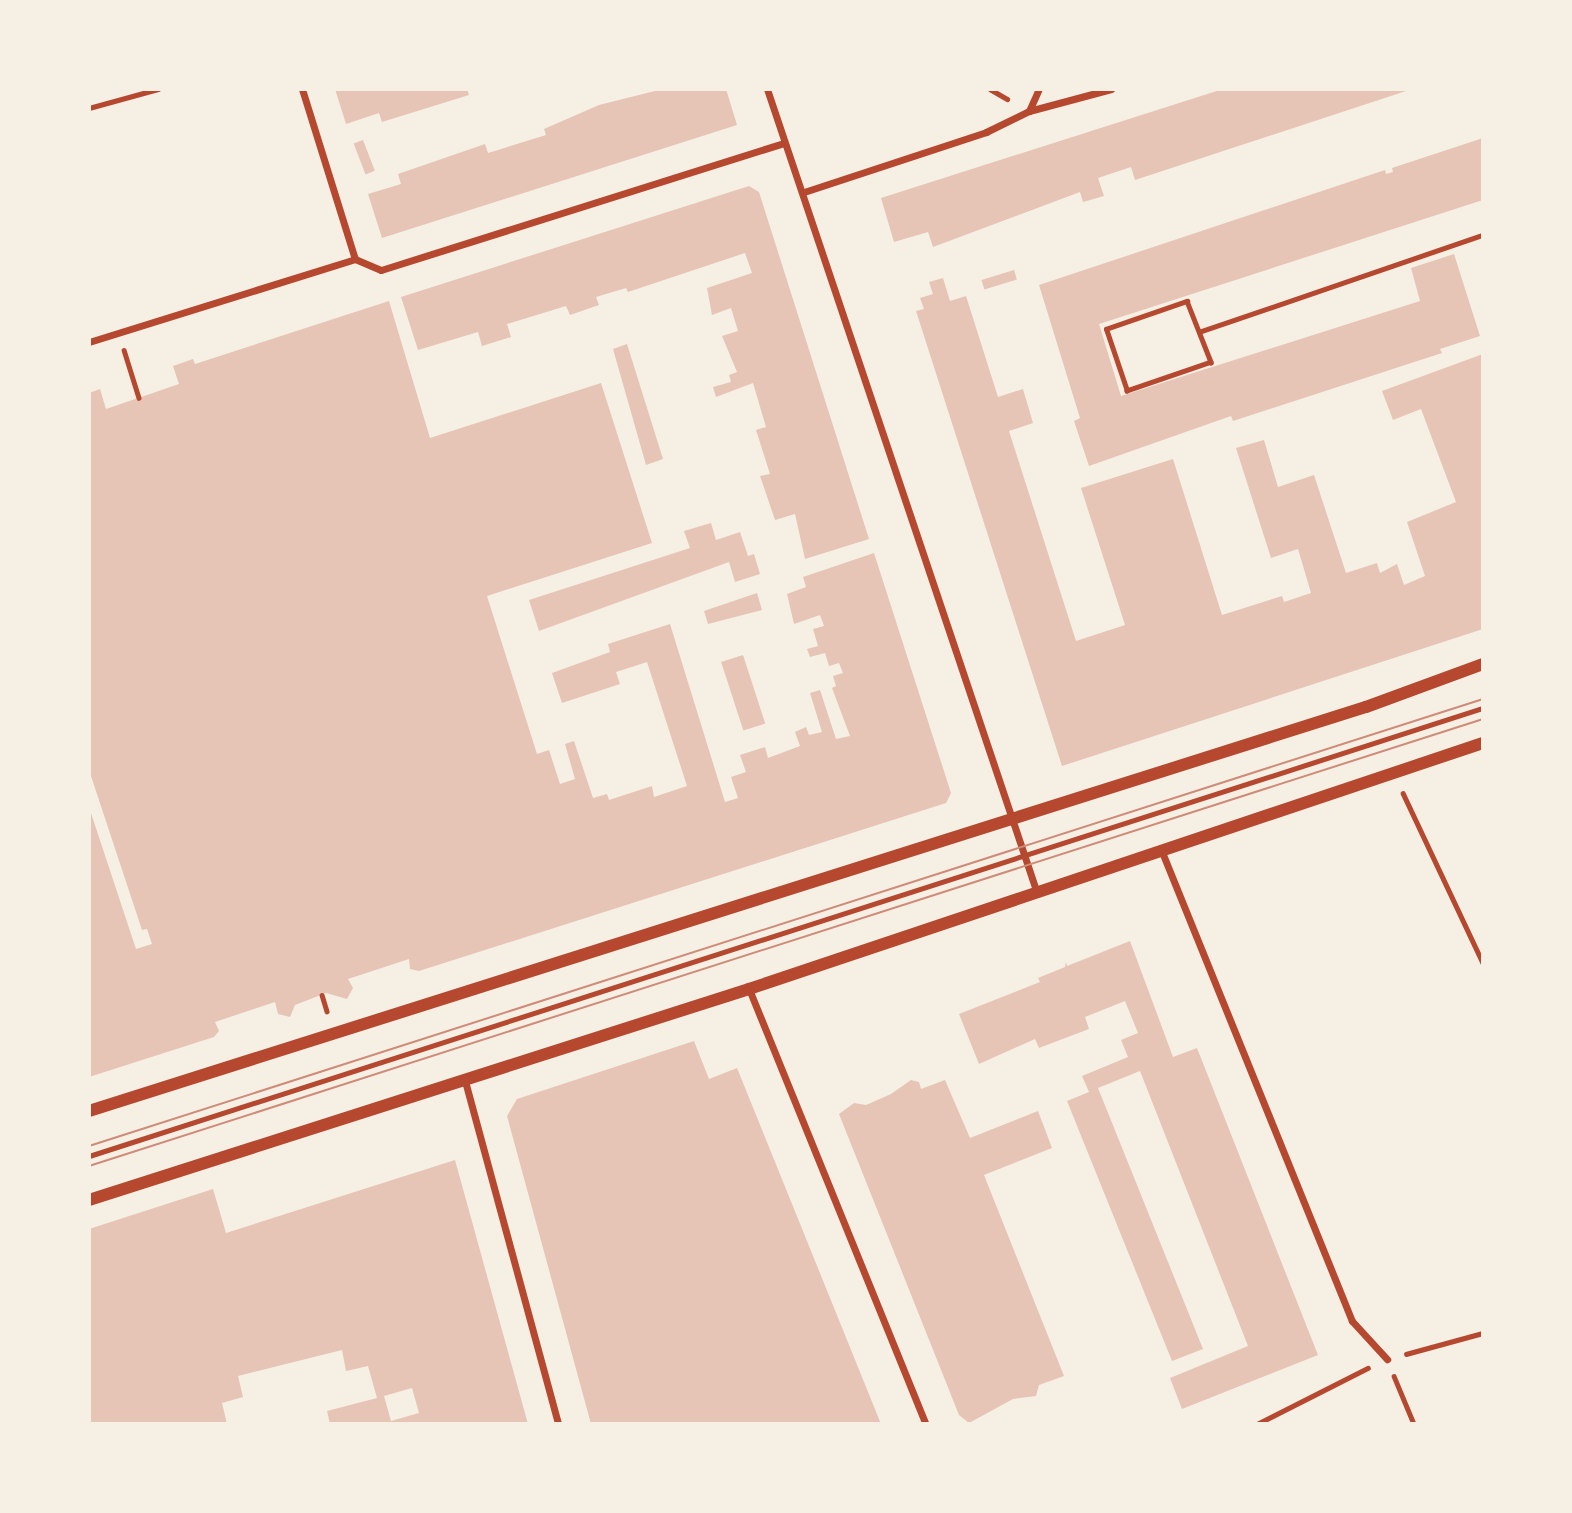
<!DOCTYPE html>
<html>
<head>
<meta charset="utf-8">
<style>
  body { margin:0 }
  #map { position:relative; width:1572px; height:1513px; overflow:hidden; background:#f6efe4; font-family:"Golos Text",sans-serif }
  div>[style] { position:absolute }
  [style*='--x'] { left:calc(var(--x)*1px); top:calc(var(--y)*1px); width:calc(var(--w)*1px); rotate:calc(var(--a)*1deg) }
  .building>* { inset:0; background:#e6c5b7; transform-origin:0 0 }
  .path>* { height:4.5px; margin:-2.25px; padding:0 2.25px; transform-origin:2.25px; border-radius:2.25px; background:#b5482f }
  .service>* { height:5px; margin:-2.5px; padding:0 2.5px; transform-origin:2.5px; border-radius:2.5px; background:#b5482f }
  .minor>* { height:7px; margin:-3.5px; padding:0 3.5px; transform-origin:3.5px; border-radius:3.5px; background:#b5482f }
  .tertiary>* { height:12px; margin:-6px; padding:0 6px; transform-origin:6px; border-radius:6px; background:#b5482f }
  .tram>* { height:2px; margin:-1px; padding:0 1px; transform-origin:1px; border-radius:1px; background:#cf8b77 }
  span { translate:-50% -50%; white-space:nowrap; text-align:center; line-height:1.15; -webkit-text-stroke:5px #f6efe4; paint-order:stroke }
  .frame { position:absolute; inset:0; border:91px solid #f6efe4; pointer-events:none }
</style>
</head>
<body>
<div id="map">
  <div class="building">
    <div style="clip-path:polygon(335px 89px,467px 89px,469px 95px,382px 122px,379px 113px,346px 124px)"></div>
    <div style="clip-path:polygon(663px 89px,726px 89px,737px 125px,382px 238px,368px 194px,401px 184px,398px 174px,485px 144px,488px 153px,546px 135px,544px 129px,599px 105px)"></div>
    <div style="clip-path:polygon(1223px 89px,1409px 90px,1135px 180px,1131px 167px,1098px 178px,1104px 196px,1083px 202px,1080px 192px,933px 247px,928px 232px,894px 242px,881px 198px)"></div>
    <div style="clip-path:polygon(1483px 138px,1483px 200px,1099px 324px,1121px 396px,1420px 301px,1411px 268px,1454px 254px,1480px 336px,1440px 349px,1442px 353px,1233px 421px,1231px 416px,1089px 466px,1074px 421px,1080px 418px,1039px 285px,1385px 170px,1386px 174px,1393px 172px,1392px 168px)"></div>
    <div style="left:363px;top:140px;width:33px;height:10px;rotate:69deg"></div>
    <div style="clip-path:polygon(749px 186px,759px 192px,869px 539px,805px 559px,795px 514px,775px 520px,760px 476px,770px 474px,756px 430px,766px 427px,753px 383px,716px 397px,713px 387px,731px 382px,729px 375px,737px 372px,722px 336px,738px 331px,731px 308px,712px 315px,707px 288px,752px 273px,745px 253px,628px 292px,626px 288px,596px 297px,599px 305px,570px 315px,566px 306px,507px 324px,511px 337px,482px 346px,478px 332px,418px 350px,401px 297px)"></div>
    <div style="left:1014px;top:270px;width:10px;height:34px;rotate:73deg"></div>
    <div style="clip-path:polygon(943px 278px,950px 301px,966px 296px,998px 397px,1023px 389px,1033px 423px,1009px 431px,1076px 641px,1125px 625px,1081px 488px,1173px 459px,1222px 615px,1282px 596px,1284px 602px,1311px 593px,1298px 549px,1271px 558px,1236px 448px,1264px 440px,1278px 487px,1314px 475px,1346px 573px,1377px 563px,1380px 573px,1397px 564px,1404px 585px,1425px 576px,1407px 522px,1456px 502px,1421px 409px,1393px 420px,1382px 391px,1483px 354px,1483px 629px,1062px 766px,916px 311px,924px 309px,920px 298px,933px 294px,929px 282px)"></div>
    <div style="clip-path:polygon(389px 301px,430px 438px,601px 383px,652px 543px,487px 596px,537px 754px,549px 750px,560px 784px,575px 779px,565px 744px,574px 741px,593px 798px,607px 794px,609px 800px,652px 786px,654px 797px,687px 786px,647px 662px,616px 672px,620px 684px,562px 703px,552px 673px,610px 652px,608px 644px,670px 624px,725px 802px,738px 798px,731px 777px,746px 772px,740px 755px,765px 747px,768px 758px,800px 746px,795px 732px,806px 727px,809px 735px,822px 732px,810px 693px,820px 690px,836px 739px,850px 736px,832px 688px,836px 686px,833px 676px,843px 673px,839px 663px,829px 666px,825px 653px,810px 657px,807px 649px,818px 646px,813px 629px,824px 626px,820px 615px,794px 624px,787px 594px,806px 587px,803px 577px,874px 553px,951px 793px,946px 803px,419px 971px,410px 969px,409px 959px,348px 979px,353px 988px,347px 999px,326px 993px,295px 1005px,290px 1017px,278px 1014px,275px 1002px,215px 1022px,219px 1031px,214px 1037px,89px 1077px,89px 807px,136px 949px,152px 944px,147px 929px,142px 930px,89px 770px,89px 393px,100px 389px,106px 409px,179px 384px,173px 366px,193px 359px,195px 364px)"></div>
    <div style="clip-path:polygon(627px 344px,663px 459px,646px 465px,613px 349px)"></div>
    <div style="clip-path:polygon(711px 523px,716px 540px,740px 532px,748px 556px,754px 554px,760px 574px,735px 582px,729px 562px,539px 631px,529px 600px,690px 548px,684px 531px)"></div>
    <div style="clip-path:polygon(757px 593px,762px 610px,708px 624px,704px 611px)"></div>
    <div style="left:743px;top:655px;width:72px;height:23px;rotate:72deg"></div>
    <div style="clip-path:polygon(1130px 941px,1173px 1057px,1197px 1048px,1318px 1355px,1182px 1409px,1170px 1378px,1248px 1346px,1140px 1071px,1098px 1088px,1203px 1349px,1172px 1361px,1067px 1101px,1089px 1092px,1082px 1076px,1128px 1057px,1121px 1040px,1138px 1033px,1125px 1001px,1085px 1017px,1089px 1029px,1039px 1048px,1035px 1039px,979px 1064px,959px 1014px,1040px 982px,1038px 978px,1065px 967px,1066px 962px,1067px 966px)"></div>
    <div style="clip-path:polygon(694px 1041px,709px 1079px,737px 1068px,881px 1424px,591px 1424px,507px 1116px,517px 1099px)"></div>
    <div style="clip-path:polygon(911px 1080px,919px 1082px,921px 1089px,945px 1080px,970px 1138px,1038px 1111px,1052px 1148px,984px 1175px,1064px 1376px,1039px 1385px,1036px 1396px,1013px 1399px,969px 1423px,959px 1415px,839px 1114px,854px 1103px,866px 1105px,891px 1094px)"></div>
    <div style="clip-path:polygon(evenodd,455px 1160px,528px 1424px,330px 1424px,327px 1411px,377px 1398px,368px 1366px,346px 1371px,342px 1350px,238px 1376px,243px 1397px,222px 1403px,227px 1424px,89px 1424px,89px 1229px,213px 1189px,226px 1233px,455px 1160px,412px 1388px,419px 1413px,391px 1421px,384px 1396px,412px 1388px)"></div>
  </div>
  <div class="path">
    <div style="--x:990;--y:89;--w:20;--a:30"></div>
    <div style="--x:89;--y:108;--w:72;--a:-15.4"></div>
    <div style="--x:1187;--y:301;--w:66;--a:68.5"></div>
    <div style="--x:1211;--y:362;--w:89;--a:161"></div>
    <div style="--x:1127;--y:391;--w:65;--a:-108.7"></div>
    <div style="--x:1106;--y:329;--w:86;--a:-19.1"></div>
    <div style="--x:1199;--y:332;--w:300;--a:-18.9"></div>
    <div style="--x:124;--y:350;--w:50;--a:72.6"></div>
    <div style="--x:1403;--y:793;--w:188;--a:64.8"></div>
    <div style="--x:322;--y:995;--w:17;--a:73"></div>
    <div style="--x:1406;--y:1354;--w:80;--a:-15.3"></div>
    <div style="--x:1394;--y:1376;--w:52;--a:67.4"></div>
    <div style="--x:1257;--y:1424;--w:124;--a:-26.8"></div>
  </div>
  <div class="service">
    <div style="--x:89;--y:1156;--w:1464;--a:-17.82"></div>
  </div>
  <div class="minor">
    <div style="--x:302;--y:89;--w:178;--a:72.7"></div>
    <div style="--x:767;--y:89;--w:848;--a:71.44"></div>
    <div style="--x:1029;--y:111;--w:24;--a:-66"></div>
    <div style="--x:804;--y:192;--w:192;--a:-18.2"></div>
    <div style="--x:986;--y:132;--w:48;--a:-26"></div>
    <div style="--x:1029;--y:111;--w:85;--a:-15"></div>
    <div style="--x:355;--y:259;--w:28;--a:23"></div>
    <div style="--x:381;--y:270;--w:423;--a:-17.5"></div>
    <div style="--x:89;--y:342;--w:279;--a:-17.3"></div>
    <div style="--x:1162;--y:852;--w:506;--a:67.95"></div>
    <div style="--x:1352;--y:1321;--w:52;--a:47.4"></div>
    <div style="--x:749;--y:989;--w:470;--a:67.9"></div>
    <div style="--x:465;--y:1081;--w:355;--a:74.8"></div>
  </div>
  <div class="tertiary">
    <div style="--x:89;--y:1111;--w:1339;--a:-17.56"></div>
    <div style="--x:1366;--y:707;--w:125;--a:-20.2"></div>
    <div style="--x:89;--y:1200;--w:693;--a:-17.73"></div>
    <div style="--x:749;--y:989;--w:774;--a:-18.53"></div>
  </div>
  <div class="tram">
    <div style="--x:89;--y:1146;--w:1464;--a:-17.78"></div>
    <div style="--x:89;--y:1166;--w:1464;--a:-17.78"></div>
  </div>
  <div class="frame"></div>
</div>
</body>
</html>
